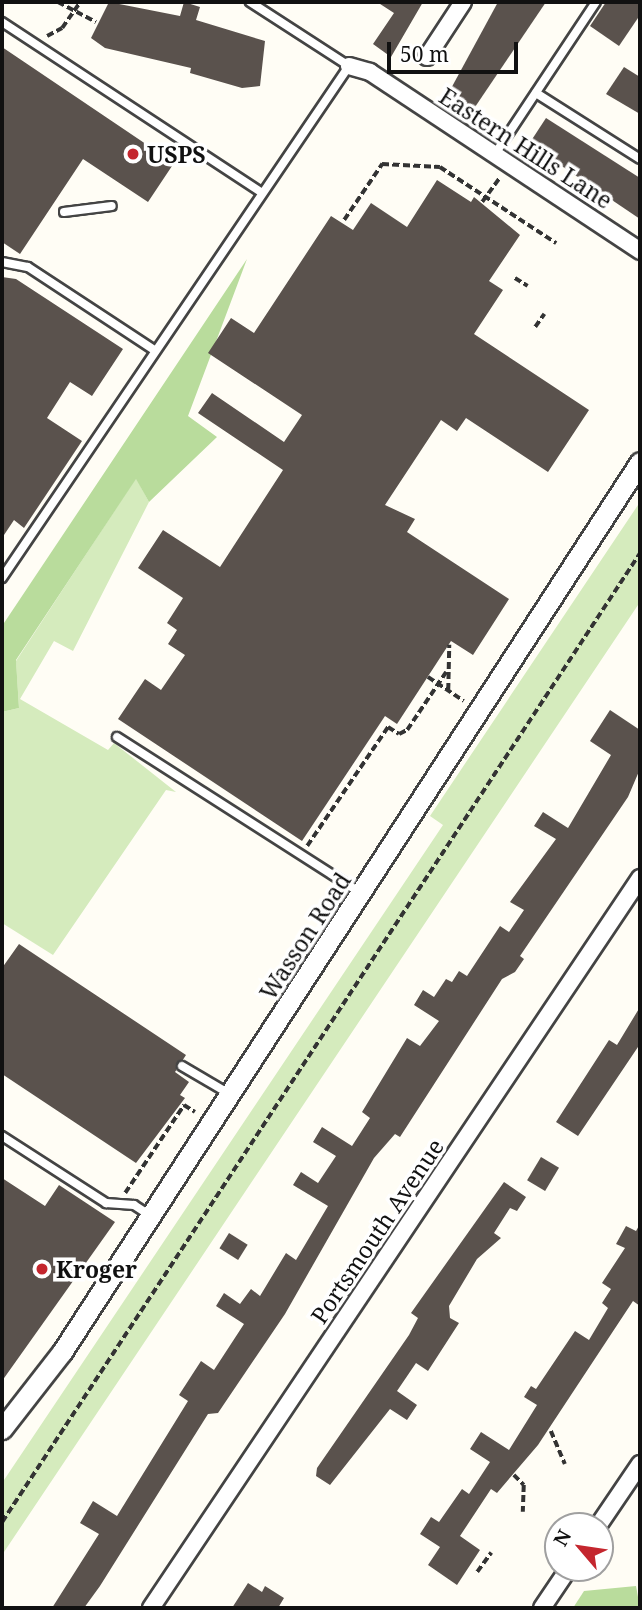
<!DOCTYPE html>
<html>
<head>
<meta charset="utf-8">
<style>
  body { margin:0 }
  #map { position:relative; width:642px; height:1610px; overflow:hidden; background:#fffdf5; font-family:"Noto Serif",serif }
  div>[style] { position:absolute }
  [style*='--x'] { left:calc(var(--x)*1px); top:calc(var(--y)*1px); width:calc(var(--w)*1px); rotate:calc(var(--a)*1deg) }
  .green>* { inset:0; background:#d5ebbd }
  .forest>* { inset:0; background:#b9dc9c }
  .building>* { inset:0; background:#5a524d; transform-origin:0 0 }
  .path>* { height:3.5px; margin-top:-1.75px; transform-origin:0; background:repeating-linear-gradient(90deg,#333 0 7px,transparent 0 10.5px) }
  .roads { filter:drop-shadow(2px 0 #444) drop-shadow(-2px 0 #444) drop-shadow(0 2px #444) drop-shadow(0 -2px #444) }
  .service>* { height:8px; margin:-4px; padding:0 4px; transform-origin:4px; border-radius:4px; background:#fff }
  .minor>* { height:16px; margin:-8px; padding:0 8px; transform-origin:8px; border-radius:8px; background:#fff }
  .tertiary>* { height:19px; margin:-9.5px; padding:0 9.5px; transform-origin:9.5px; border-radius:9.5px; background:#fff }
  .dots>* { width:19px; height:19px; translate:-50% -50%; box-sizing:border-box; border:4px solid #fff; border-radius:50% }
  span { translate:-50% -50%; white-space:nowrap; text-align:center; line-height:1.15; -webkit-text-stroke:7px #fff; paint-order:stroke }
  .street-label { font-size:23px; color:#111 }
  .poi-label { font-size:23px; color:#111; font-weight:700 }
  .left { translate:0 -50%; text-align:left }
  .frame { position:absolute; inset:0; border:4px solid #111; pointer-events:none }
  .north { position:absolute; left:544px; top:1512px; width:70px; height:70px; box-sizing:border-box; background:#fff; border:2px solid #a0a0a0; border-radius:50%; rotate:299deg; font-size:19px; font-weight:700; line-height:28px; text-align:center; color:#111 }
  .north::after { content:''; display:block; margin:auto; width:24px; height:32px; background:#c4262e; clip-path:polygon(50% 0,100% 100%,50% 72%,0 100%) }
  .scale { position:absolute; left:387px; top:42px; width:131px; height:32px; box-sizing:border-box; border:4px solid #111; border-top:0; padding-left:9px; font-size:21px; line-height:24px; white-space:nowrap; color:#111; -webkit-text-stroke:5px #fff; paint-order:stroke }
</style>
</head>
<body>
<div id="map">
  <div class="green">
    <div style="clip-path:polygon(136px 478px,149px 502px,73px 651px,54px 641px,20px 699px,108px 750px,114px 743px,176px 792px,166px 790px,53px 955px,2px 923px,2px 712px,19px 708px,16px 661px)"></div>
    <div style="clip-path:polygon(640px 502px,640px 602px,2px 1555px,2px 1483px,443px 825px,430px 816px)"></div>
  </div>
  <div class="forest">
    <div style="clip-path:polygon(247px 259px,188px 416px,217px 437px,149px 502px,136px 479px,16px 660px,19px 708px,2px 712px,2px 626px)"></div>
    <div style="clip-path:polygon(636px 1586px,640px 1608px,573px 1608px,584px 1591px)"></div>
  </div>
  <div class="building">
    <div style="clip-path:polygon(109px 2px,180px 16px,184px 2px,200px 7px,196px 20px,265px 41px,260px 86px,242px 88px,190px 73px,191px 68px,105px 48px,91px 38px)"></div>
    <div style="clip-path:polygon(377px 2px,423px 2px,391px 57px,373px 44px,394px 13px)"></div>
    <div style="clip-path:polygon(498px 2px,546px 2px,473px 110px,448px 94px)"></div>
    <div style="clip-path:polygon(606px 2px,640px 2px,640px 15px,619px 46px,590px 26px)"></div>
    <div style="clip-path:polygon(2px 47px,174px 163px,148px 202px,83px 159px,20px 254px,2px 242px)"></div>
    <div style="clip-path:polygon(624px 67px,640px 77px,640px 114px,606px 94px)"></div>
    <div style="clip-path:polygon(546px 118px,640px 178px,640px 219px,529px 144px)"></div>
    <div style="clip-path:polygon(437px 180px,471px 202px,474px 197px,520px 235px,489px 281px,503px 290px,474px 334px,589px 410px,548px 472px,466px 418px,457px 431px,441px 420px,385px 505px,415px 519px,407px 532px,509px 599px,473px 655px,451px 641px,397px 724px,385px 716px,302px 841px,118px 719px,145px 679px,161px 690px,185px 655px,168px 644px,177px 630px,167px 623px,183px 598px,138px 568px,163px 530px,220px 567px,283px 470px,198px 413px,212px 393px,284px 442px,302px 415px,208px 353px,231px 318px,254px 333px,331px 216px,353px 230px,371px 203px,407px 227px)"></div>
    <div style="clip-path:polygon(2px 277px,16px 279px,123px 349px,92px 396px,70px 382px,47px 418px,82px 441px,24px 528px,14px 520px,2px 538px)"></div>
    <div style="clip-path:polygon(610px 710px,640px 730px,640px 769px,628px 797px,520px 956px,524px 959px,515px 972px,502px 979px,400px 1137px,395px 1134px,374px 1158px,285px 1314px,218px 1413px,208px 1414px,100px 1586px,84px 1608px,52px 1608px,99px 1534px,80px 1523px,93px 1501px,117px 1516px,188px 1401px,179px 1395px,201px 1361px,214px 1370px,244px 1324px,216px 1306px,224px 1293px,240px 1304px,251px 1289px,260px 1296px,286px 1253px,296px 1260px,328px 1206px,293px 1185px,301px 1172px,318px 1183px,336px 1156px,313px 1142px,322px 1127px,352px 1146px,370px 1118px,362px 1112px,407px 1038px,420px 1046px,439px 1021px,414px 1005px,423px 990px,434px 997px,446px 979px,452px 982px,459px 971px,467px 976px,500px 926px,509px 932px,524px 910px,510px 902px,556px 839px,534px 826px,543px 812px,568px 828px,611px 755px,590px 741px)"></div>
    <div style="clip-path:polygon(19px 944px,186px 1055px,175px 1072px,189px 1082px,180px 1095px,185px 1098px,136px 1163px,2px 1074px,2px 968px)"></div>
    <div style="clip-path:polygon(640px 1007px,640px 1044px,578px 1136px,556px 1122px,609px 1040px,617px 1045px)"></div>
    <div style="left:541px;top:1157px;width:21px;height:27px;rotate:31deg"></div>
    <div style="clip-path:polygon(2px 1178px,45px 1206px,59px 1185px,115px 1222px,2px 1381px)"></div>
    <div style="clip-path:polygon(504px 1182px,526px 1197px,517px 1211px,510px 1208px,494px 1233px,501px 1238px,477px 1259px,449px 1306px,450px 1318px,459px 1323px,428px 1371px,416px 1363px,397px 1391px,417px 1405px,407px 1420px,390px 1409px,330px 1485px,316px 1476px,317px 1468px,409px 1335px,418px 1318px,411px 1313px)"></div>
    <div style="clip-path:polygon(640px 1224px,640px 1306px,633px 1301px,538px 1445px,497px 1493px,491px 1489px,460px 1536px,480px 1550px,457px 1585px,428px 1565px,440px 1547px,420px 1534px,431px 1517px,439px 1522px,462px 1489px,469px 1494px,490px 1462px,470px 1449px,481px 1432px,509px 1450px,537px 1405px,524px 1397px,531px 1386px,536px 1389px,575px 1331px,589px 1340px,608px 1308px,602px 1303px,611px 1289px,602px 1283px,625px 1248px,616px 1244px,626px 1226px,636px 1231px)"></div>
    <div style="left:229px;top:1233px;width:22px;height:18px;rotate:32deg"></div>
    <div style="clip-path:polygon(248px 1583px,262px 1592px,265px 1586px,284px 1598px,278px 1608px,232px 1608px)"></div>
  </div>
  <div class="path">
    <div style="--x:58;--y:2;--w:43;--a:27.8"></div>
    <div style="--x:47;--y:36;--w:17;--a:-28"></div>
    <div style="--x:62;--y:28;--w:32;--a:-55"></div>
    <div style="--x:482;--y:202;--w:31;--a:-54"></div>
    <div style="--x:344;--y:220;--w:68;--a:-55.8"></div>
    <div style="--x:382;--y:164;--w:58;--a:3"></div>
    <div style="--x:440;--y:167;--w:139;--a:33.2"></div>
    <div style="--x:515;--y:278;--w:15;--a:32"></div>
    <div style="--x:535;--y:327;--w:16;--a:-55"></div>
    <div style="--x:428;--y:677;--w:43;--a:33.7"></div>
    <div style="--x:448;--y:690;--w:45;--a:-88.7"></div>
    <div style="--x:307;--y:846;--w:144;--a:-55.8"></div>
    <div style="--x:388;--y:727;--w:13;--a:32"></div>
    <div style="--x:399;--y:734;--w:9;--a:-27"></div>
    <div style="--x:407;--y:730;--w:70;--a:-56.1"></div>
    <div style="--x:125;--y:1193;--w:106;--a:-56.2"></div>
    <div style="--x:184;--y:1105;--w:13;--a:32"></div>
    <div style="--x:551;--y:1431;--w:36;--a:67"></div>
    <div style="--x:514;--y:1475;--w:14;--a:45"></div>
    <div style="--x:524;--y:1485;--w:27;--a:92"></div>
    <div style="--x:2;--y:1522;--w:1160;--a:-56.64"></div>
    <div style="--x:477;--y:1572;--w:24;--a:-54"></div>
  </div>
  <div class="roads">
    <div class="service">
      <div style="--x:2;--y:22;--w:311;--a:33.3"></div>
      <div style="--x:536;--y:93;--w:123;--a:32.4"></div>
      <div style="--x:495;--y:154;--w:182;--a:-56.4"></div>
      <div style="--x:64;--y:212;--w:48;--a:-7.1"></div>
      <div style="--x:2;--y:262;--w:26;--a:11"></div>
      <div style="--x:28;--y:267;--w:149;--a:33.3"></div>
      <div style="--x:2;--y:578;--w:619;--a:-55.87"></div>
      <div style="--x:349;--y:66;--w:118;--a:-147.1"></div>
      <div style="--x:117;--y:737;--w:287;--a:32.6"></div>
      <div style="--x:182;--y:1066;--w:53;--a:30.4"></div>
      <div style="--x:2;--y:1136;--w:124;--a:32.8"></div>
      <div style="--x:106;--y:1203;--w:28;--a:4"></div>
      <div style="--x:134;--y:1205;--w:20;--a:33"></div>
    </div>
    <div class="minor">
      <div style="--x:427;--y:57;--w:66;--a:-56.8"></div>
      <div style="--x:349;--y:66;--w:22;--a:16"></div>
      <div style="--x:370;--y:72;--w:324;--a:33.5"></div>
      <div style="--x:598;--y:1526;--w:75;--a:-55.9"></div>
      <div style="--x:151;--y:1608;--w:879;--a:-56.18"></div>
      <div style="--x:542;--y:1608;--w:48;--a:-56"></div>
    </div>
    <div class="tertiary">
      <div style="--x:2;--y:1429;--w:98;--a:-52.1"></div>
      <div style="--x:62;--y:1352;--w:1061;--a:-57"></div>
    </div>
  </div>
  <div class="dots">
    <div style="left:133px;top:154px;background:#c4262e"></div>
    <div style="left:42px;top:1269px;background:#c4262e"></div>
  </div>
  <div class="street-label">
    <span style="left:526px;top:148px;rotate:33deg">Eastern Hills Lane</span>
    <span style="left:305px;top:936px;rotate:-57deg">Wasson Road</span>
    <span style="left:377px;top:1231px;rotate:-56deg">Portsmouth Avenue</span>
  </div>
  <div class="poi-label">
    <span class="left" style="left:147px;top:154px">USPS</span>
    <span class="left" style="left:56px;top:1269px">Kroger</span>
  </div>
  <div class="frame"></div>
  <div class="north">N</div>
  <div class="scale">50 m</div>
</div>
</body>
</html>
